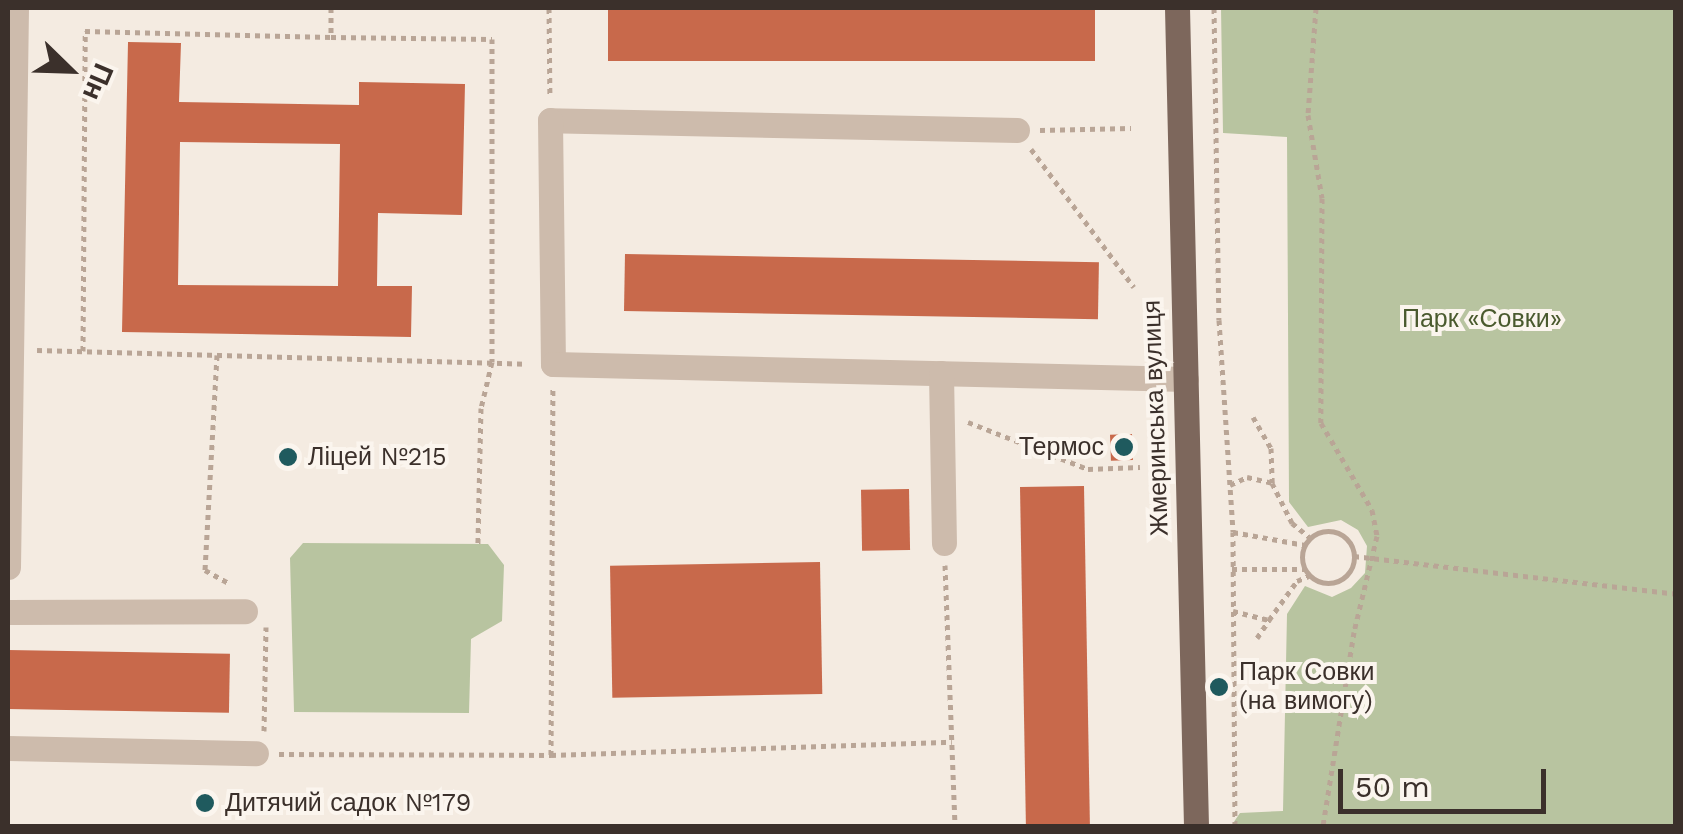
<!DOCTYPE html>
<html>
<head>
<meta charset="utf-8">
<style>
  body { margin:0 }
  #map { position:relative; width:1683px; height:834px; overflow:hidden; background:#f4ebe1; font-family:"Work Sans",sans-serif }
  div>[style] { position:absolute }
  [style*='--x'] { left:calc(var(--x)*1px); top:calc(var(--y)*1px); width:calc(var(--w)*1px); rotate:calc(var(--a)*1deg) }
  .green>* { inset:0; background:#b8c4a0 }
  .building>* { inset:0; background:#c8694b; transform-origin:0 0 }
  .path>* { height:5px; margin-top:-2.5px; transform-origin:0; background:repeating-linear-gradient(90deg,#b9a596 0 5px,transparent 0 10px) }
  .path>.ring { margin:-2.5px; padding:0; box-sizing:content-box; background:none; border:5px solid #b9a596; border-radius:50% }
  .minor>* { height:25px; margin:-12.5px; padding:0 12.5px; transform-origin:12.5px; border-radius:12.5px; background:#cdbbac }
  .major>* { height:25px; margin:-12.5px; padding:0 12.5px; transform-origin:12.5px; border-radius:12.5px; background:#7d675c }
  .dots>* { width:28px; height:28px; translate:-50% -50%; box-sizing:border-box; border:5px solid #fbf5ee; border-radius:50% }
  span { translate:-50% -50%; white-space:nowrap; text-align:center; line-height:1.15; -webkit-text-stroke:8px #fbf5ee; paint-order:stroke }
  .park-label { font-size:25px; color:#4a5a2e }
  .street-label { font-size:25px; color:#3b302b }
  .poi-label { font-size:25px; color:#3b302b }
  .right { translate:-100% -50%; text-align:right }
  .left { translate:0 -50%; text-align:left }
  .frame { position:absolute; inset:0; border:10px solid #3b302b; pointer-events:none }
  .north { position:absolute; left:20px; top:20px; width:100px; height:100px; -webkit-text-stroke:8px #fbf5ee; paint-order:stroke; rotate:113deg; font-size:28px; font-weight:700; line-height:40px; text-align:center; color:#3b302b }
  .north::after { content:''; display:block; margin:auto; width:35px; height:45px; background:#3b302b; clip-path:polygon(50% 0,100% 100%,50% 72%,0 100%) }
  .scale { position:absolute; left:1338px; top:769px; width:208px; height:45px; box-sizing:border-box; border:5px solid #3b302b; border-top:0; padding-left:12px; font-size:30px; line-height:35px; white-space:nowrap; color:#3b302b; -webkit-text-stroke:8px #fbf5ee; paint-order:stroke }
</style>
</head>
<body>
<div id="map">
  <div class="green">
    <div style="clip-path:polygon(1221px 8px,1675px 8px,1675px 826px,1231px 826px,1240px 813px,1283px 811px,1287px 614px,1305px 586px,1332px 597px,1351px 588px,1365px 573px,1367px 546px,1358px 530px,1341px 520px,1308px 527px,1289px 502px,1287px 137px,1223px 133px)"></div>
    <div style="clip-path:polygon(303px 543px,488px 544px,504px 565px,502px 621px,471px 639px,469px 713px,294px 712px,290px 558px)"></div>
  </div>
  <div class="building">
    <div style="left:608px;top:8px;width:487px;height:53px"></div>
    <div style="clip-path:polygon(evenodd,128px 42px,181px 43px,179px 102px,359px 105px,359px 82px,465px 84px,462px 215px,378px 213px,377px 286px,412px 286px,411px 337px,122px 332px,128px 42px,180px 142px,340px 144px,338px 286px,178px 285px,180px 142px)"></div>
    <div style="left:625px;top:254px;width:474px;height:57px;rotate:1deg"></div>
    <div style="left:1132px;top:434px;width:26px;height:22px;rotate:88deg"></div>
    <div style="left:1084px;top:486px;width:340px;height:64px;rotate:89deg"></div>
    <div style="left:909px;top:489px;width:61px;height:48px;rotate:89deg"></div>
    <div style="left:820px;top:562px;width:132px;height:210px;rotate:89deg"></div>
    <div style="left:8px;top:650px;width:222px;height:59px;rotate:1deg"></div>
  </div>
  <div class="path">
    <div style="--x:331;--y:8;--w:29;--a:90"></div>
    <div style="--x:331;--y:37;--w:161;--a:0.7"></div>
    <div style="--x:492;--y:39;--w:323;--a:90"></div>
    <div style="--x:492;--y:362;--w:47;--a:103.4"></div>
    <div style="--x:481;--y:408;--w:136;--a:91.3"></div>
    <div style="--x:549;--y:8;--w:89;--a:89.4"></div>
    <div style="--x:1214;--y:8;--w:312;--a:89.1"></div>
    <div style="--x:1219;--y:320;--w:212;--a:86.2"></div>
    <div style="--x:1316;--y:8;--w:107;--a:94.3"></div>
    <div style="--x:1308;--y:115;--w:84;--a:80.4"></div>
    <div style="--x:1322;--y:198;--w:225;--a:90.3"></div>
    <div style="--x:1321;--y:423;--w:101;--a:59.6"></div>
    <div style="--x:1372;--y:510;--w:26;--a:79"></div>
    <div style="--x:1377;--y:536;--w:99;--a:103.5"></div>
    <div style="--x:1354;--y:632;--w:196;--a:99.1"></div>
    <div style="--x:1040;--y:130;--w:91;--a:-1.3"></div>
    <div style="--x:1031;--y:149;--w:172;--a:53.3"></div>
    <div style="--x:37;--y:350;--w:489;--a:1.6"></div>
    <div style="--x:83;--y:351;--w:320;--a:-89.6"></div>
    <div style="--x:85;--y:31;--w:246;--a:1.4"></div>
    <div style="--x:217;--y:355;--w:215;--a:93.2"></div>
    <div style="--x:205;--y:570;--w:29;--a:29"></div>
    <div style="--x:1253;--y:417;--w:36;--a:60"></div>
    <div style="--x:1271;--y:448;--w:35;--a:88"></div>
    <div style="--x:968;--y:422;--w:129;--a:21.4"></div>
    <div style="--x:1088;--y:469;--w:52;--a:-2.2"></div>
    <div style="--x:1230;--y:485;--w:19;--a:-25"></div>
    <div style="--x:1247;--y:477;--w:26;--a:13"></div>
    <div style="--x:1272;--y:483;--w:45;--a:63.4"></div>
    <div style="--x:1292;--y:523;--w:22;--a:39"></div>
    <div class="ring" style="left:1302px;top:531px;width:47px;height:47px"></div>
    <div style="--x:1354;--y:556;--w:324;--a:6.7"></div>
    <div style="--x:945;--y:565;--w:261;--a:87.8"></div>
    <div style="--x:1232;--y:569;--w:72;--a:0"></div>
    <div style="--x:1233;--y:611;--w:37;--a:14"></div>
    <div style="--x:1269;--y:620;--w:48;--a:-54.3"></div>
    <div style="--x:1297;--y:581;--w:13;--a:-23"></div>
    <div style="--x:1257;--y:638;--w:22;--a:-56"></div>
    <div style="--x:264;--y:731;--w:104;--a:-88.9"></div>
    <div style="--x:279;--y:754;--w:272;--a:0.2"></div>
    <div style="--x:551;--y:755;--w:367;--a:-89.7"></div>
    <div style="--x:551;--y:755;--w:401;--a:-1.9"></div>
    <div style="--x:1235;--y:826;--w:294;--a:-90.4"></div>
    <div style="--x:1233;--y:532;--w:73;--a:10.2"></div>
  </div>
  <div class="minor">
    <div style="--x:1017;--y:130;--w:467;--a:-178.8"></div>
    <div style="--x:550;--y:120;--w:244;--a:89.3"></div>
    <div style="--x:553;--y:364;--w:633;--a:1.36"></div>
    <div style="--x:941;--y:373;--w:170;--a:89"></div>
    <div style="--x:8;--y:567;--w:559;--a:-89.18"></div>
    <div style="--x:8;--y:612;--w:237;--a:-0.2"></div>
    <div style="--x:8;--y:748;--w:248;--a:1.2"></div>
  </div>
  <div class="major">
    <div style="--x:1177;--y:8;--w:818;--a:88.67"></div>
  </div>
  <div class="dots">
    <div style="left:1124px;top:447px;background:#1f5a5e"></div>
    <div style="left:288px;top:457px;background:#1f5a5e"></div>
    <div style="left:1219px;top:687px;background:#1f5a5e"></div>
    <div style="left:205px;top:803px;background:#1f5a5e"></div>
  </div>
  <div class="park-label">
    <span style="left:1482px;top:319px">Парк «Совки»</span>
  </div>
  <div class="street-label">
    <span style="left:1156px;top:418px;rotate:-92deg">Жмеринська вулиця</span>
  </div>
  <div class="poi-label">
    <span class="right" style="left:1104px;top:447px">Термос</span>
    <span class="left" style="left:308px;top:457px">Ліцей №215</span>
    <span class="left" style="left:1239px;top:687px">Парк Совки<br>(на вимогу)</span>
    <span class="left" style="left:225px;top:803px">Дитячий садок №179</span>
  </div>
  <div class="frame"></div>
  <div class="north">Пн</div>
  <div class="scale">50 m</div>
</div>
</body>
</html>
